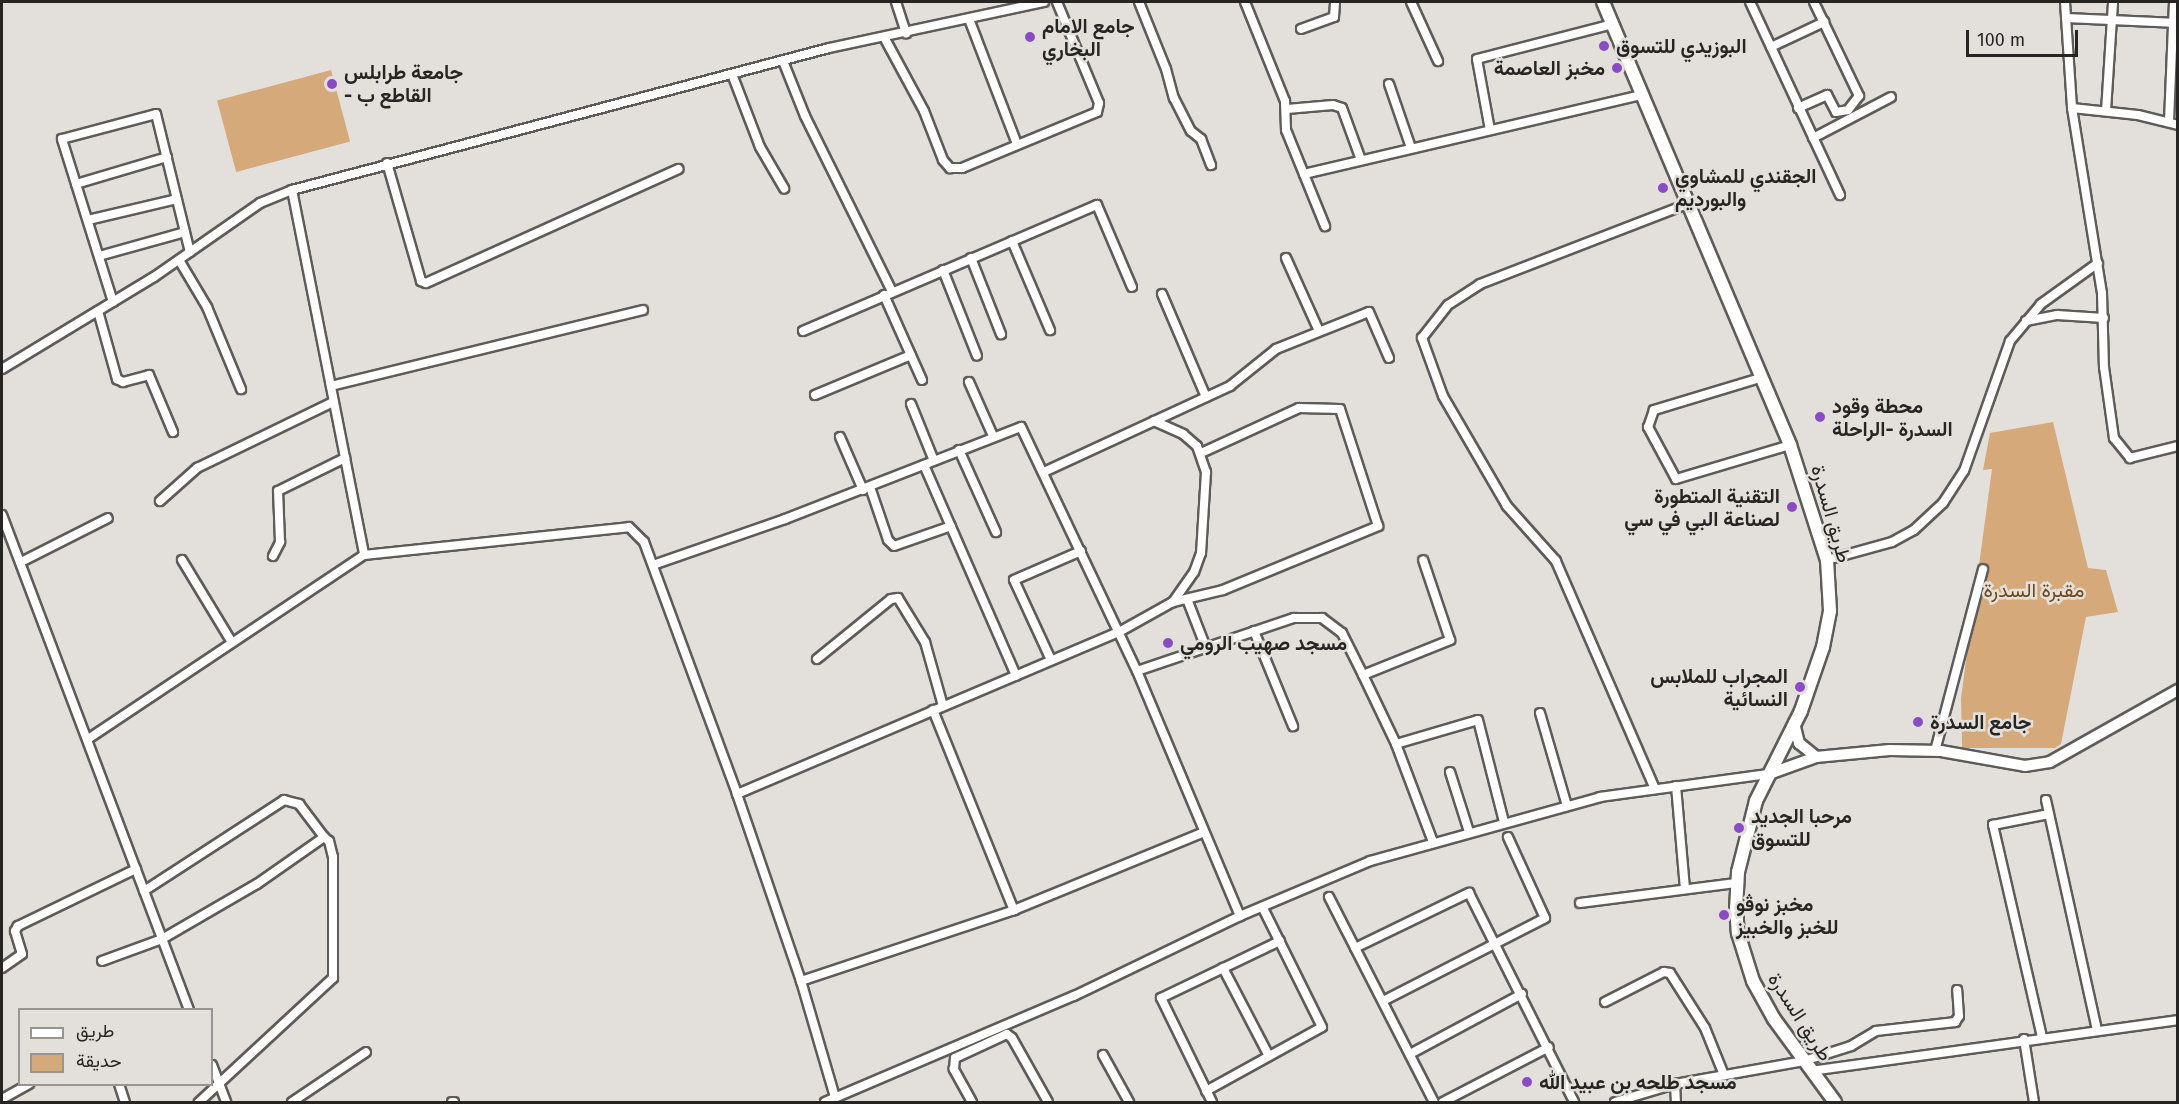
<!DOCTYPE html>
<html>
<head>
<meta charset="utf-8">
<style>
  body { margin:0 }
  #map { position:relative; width:2179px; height:1104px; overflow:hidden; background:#e3e0dc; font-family:"Fira Sans",Vazirmatn,sans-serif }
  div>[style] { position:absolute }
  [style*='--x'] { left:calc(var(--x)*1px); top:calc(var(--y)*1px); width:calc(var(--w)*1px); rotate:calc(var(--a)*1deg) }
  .green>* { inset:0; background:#d6a97a; transform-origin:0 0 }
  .roads { filter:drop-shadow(2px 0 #5e5c59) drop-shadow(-2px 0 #5e5c59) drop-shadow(0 2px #5e5c59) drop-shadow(0 -2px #5e5c59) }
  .street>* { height:8px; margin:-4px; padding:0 4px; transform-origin:4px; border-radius:4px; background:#fff }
  .secondary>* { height:10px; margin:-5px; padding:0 5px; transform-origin:5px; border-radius:5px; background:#fff }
  .primary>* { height:12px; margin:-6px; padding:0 6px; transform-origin:6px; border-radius:6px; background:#fff }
  .dots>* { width:16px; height:16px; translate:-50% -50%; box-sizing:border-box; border:3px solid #e3e0dc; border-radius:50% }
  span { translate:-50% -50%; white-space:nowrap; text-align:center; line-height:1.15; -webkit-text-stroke:5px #e3e0dc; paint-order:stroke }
  .poi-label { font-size:20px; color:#262523; font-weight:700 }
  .left { translate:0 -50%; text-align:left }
  .right { translate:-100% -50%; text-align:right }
  .street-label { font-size:20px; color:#262523 }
  .park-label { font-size:20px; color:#6e4718 }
  .frame { position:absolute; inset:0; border:3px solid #262523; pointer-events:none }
  .legend { position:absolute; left:18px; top:1008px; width:195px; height:78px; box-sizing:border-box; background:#e3e0dc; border:2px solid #979592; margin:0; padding:8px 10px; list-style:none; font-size:18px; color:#262523 }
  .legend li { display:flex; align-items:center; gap:12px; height:30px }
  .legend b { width:30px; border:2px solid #979592 }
  .scale { position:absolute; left:1966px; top:30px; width:112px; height:27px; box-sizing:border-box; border:3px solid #262523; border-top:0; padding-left:8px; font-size:18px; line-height:21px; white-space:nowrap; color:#262523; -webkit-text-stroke:4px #e3e0dc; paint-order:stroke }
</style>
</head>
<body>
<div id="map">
  <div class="green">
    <div style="left:331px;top:70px;width:74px;height:118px;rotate:75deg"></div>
    <div style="clip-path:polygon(2053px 422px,2088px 568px,2106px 570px,2118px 612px,2086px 617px,2061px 744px,2055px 748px,1962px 748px,1961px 698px,1992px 469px,1983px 470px,1990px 433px)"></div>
  </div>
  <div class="roads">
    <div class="street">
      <div style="--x:896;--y:2;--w:33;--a:72"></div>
      <div style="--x:1139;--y:2;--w:72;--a:68.1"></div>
      <div style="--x:1166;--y:69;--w:30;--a:75"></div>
      <div style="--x:1174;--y:98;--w:37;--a:63"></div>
      <div style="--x:1191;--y:131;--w:13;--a:39"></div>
      <div style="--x:1201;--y:139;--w:28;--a:69"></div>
      <div style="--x:1245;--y:2;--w:107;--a:68"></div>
      <div style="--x:1285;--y:101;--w:29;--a:88"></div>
      <div style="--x:1286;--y:130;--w:104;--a:67.9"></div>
      <div style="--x:1411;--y:2;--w:65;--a:65.4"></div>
      <div style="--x:1750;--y:2;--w:213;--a:65"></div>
      <div style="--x:2065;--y:2;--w:106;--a:86.2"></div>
      <div style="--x:2072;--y:108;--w:66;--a:6.1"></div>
      <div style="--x:2138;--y:115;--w:41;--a:14"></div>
      <div style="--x:2066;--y:18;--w:112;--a:2.6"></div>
      <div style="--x:969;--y:19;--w:134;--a:69"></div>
      <div style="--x:1301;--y:29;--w:35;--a:-20"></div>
      <div style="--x:1334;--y:17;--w:15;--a:-86"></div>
      <div style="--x:884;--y:37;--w:84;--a:61.6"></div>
      <div style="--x:924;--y:111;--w:53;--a:68.8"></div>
      <div style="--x:943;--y:160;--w:11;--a:49"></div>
      <div style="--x:950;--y:168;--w:12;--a:0"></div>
      <div style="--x:962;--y:168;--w:146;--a:-22.5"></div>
      <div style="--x:1097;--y:112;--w:9;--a:-77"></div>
      <div style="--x:1099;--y:103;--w:109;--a:-112.6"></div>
      <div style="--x:1771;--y:47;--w:59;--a:-25.3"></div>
      <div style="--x:783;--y:61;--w:59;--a:68.2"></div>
      <div style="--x:805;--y:116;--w:195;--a:63.6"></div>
      <div style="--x:732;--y:74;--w:78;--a:69"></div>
      <div style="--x:760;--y:147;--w:48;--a:59.7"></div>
      <div style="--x:1389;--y:84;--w:68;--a:71"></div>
      <div style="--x:1798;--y:108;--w:32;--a:-24"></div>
      <div style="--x:1827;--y:95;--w:19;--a:62"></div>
      <div style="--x:1836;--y:112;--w:12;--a:-9"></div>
      <div style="--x:1848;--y:110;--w:18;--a:-52"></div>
      <div style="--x:1859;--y:96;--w:104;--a:-115.6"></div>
      <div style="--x:2072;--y:108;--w:187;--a:80.8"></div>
      <div style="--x:2102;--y:293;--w:74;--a:88.5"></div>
      <div style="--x:2104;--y:367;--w:72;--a:82"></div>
      <div style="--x:2114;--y:438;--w:26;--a:51"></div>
      <div style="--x:2130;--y:458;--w:49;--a:-14"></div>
      <div style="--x:1287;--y:109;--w:46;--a:-5"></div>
      <div style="--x:1333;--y:105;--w:9;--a:18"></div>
      <div style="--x:1342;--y:108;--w:55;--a:69.9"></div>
      <div style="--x:2106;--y:111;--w:109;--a:-86.3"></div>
      <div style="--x:2169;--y:121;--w:119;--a:-87.6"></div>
      <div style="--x:1490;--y:130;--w:72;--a:-100.4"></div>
      <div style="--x:1477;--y:59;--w:140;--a:-14.4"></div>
      <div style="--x:1813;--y:138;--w:88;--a:-27.7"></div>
      <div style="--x:387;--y:163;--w:123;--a:73.9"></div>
      <div style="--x:421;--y:281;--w:5;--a:22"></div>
      <div style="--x:426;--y:283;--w:277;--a:-24.3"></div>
      <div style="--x:1304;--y:174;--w:349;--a:-13.2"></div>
      <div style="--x:76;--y:184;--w:95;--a:-16.5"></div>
      <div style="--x:292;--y:190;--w:372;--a:78.8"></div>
      <div style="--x:88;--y:220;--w:91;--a:-13.3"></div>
      <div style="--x:1012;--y:241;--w:97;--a:66.9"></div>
      <div style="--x:99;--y:256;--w:89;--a:-15.6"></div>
      <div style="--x:971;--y:258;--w:82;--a:68.5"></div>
      <div style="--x:1286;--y:258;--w:80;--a:65.7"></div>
      <div style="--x:179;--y:260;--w:55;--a:59.2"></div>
      <div style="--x:207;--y:307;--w:89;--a:67.5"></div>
      <div style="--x:943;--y:270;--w:92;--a:68.4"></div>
      <div style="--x:1162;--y:294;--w:112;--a:66.9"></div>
      <div style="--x:884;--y:295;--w:93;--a:65.9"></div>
      <div style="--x:113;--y:302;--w:171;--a:-107.4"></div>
      <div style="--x:62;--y:139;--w:97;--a:-14.9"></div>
      <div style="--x:156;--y:114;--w:142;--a:76.2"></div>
      <div style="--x:98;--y:311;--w:71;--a:74.4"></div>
      <div style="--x:117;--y:379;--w:7;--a:27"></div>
      <div style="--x:123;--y:382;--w:27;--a:-15"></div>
      <div style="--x:149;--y:375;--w:62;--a:67.2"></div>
      <div style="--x:2026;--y:321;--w:32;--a:-11"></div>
      <div style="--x:2057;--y:315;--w:47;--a:3.7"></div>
      <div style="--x:803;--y:331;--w:320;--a:-23.2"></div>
      <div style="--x:1097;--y:205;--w:89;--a:66.9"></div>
      <div style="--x:2;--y:369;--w:178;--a:-31.2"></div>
      <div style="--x:154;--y:277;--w:129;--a:-34.9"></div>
      <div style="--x:260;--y:203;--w:35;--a:-22"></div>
      <div style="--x:292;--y:190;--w:555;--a:-14.81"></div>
      <div style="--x:829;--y:48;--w:220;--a:-12.1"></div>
      <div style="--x:1760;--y:378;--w:111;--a:163.2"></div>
      <div style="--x:1654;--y:410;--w:18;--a:109"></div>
      <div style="--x:1648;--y:427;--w:59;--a:61.7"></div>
      <div style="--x:1676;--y:479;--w:119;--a:-16.6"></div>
      <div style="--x:969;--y:382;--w:59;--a:66"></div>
      <div style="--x:331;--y:386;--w:321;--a:-13.7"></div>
      <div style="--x:815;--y:395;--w:104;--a:-22.6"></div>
      <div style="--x:911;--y:404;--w:61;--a:68"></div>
      <div style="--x:1154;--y:421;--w:32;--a:24"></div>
      <div style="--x:1183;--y:434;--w:18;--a:41"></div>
      <div style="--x:1197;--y:446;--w:28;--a:71"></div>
      <div style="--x:1206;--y:472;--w:81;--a:93.5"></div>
      <div style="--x:1201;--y:553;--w:20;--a:110"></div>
      <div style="--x:1194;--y:572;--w:37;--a:125"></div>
      <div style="--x:840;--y:437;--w:58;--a:66.5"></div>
      <div style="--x:959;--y:450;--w:90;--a:65.7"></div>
      <div style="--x:924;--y:465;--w:230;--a:66.4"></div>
      <div style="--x:1044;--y:472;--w:205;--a:-24.8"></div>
      <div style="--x:1230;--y:386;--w:59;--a:-38.8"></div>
      <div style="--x:1276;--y:349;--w:100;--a:-21.7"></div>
      <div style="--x:1369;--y:312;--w:50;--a:66.5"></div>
      <div style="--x:870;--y:487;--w:56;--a:71.2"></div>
      <div style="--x:888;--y:540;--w:8;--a:45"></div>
      <div style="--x:894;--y:546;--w:60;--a:-19.3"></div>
      <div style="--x:160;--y:501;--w:50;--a:-41.7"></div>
      <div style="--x:197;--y:468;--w:151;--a:-25.9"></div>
      <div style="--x:2;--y:515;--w:529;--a:69.3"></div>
      <div style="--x:273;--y:556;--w:16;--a:-63"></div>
      <div style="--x:280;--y:542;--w:51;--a:-92.2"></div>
      <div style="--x:278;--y:491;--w:75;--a:-26.2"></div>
      <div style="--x:182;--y:560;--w:95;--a:58.8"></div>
      <div style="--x:1827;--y:560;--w:67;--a:-15.5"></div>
      <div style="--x:1892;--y:542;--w:25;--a:-29"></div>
      <div style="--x:1914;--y:530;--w:40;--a:-43"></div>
      <div style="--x:1943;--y:503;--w:38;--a:-57"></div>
      <div style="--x:1964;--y:471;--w:138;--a:-70.5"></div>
      <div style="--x:2010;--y:341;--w:48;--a:-50"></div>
      <div style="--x:2041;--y:304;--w:70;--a:-35.7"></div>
      <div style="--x:21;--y:562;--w:97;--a:-26.8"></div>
      <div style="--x:653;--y:565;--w:140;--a:-19.2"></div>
      <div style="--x:785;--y:519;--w:253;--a:-21.3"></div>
      <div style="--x:1021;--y:427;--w:270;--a:64.6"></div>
      <div style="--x:1137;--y:671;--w:266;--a:67.2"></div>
      <div style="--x:1187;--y:599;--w:53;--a:68.8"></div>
      <div style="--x:1254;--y:631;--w:103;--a:67.7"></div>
      <div style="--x:817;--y:659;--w:95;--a:-39"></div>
      <div style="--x:891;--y:599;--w:7;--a:-8"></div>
      <div style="--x:898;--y:598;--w:52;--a:58.5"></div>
      <div style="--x:925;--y:642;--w:66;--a:74.3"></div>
      <div style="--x:1051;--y:660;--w:88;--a:-114.8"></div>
      <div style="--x:1014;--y:580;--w:73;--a:-23.4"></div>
      <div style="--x:1137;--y:671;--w:166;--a:-18.7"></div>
      <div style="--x:1294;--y:618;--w:28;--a:0"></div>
      <div style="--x:1322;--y:618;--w:25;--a:37"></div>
      <div style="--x:1342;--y:633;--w:47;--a:63.4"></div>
      <div style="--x:1363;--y:675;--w:76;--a:64.4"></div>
      <div style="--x:1396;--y:744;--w:105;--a:69.3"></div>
      <div style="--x:1363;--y:675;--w:94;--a:-21.9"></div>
      <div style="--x:1450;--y:640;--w:84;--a:-108.6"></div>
      <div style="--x:933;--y:710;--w:216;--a:68"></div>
      <div style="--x:1540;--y:713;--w:97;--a:73.8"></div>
      <div style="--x:88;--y:739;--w:332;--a:-33.7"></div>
      <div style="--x:364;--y:555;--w:266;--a:-6"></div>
      <div style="--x:629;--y:527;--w:21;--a:45"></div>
      <div style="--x:644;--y:542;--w:269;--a:69.7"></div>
      <div style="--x:737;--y:794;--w:198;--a:71.1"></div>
      <div style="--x:801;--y:981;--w:121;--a:73.7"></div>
      <div style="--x:1396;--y:744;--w:85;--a:-16.3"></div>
      <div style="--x:1478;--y:720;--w:105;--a:75.7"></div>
      <div style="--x:1935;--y:751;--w:188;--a:-75.2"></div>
      <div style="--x:1450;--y:772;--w:63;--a:72.4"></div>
      <div style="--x:1676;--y:786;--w:103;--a:85"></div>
      <div style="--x:1655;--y:789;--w:249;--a:-113.5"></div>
      <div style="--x:1556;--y:561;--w:74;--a:-131.7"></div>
      <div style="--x:1507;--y:506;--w:127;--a:-120.2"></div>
      <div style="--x:1443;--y:396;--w:62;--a:-109.9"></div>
      <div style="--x:1422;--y:338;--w:42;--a:-51.8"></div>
      <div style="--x:1448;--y:305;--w:38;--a:-33"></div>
      <div style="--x:1480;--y:284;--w:222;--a:-21.1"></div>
      <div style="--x:737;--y:794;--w:415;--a:-23"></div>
      <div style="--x:1119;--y:632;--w:62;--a:-29.1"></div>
      <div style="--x:1173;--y:602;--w:51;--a:-13.5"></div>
      <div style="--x:1223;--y:590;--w:168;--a:-22.4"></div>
      <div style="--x:1378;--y:526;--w:123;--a:-108"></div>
      <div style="--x:1340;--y:409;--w:41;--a:-178.6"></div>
      <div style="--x:1299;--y:408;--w:108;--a:155.3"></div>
      <div style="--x:2046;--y:800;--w:236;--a:77.5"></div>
      <div style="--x:144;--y:891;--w:167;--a:-33"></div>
      <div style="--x:284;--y:800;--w:16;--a:15"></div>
      <div style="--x:299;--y:804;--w:41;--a:52.9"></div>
      <div style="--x:1329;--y:897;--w:230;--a:62.9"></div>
      <div style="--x:1580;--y:903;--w:157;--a:-7.3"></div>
      <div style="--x:1355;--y:948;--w:127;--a:-25.8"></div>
      <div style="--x:1469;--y:893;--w:234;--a:63.3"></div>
      <div style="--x:102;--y:961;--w:64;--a:-20.1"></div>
      <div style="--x:162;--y:939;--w:110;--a:-30.1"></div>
      <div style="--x:257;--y:884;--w:82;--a:-35"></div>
      <div style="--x:324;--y:837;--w:6;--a:39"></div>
      <div style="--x:329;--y:841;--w:16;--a:76"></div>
      <div style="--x:333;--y:857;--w:121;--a:90"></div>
      <div style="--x:333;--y:978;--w:183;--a:137.2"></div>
      <div style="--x:2;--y:968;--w:24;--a:-35"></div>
      <div style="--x:22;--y:954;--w:24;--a:-107"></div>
      <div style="--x:15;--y:931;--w:6;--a:-59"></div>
      <div style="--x:18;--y:926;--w:131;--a:-25.8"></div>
      <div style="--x:1223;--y:968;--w:99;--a:62.4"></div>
      <div style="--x:801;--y:981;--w:225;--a:-18.4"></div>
      <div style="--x:1014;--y:910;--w:205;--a:-22.3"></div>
      <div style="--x:1383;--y:1001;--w:182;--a:-27.1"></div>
      <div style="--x:1545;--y:918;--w:89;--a:-114.6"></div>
      <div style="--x:1605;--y:1002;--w:66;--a:-27"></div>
      <div style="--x:1664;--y:972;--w:6;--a:9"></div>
      <div style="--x:1670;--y:973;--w:65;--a:57.5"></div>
      <div style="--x:1705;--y:1028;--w:51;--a:68"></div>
      <div style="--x:2042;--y:1037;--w:218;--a:-103"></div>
      <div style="--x:1993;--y:825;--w:57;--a:-11.1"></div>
      <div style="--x:2024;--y:1039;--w:64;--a:81"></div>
      <div style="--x:1410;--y:1054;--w:127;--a:-28.2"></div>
      <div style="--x:1103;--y:1055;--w:54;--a:61"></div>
      <div style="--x:212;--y:1065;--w:40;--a:69"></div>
      <div style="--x:1811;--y:1071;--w:371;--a:-7.9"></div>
      <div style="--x:119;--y:1084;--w:19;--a:72"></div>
      <div style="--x:1675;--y:1084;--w:18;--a:87"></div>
      <div style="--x:1206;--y:1091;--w:132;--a:-28.9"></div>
      <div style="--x:1322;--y:1027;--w:133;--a:-116.4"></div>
      <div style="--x:2;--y:1099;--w:31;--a:-29"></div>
      <div style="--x:292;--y:1102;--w:89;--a:-34"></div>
      <div style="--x:452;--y:1102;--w:2;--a:0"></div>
      <div style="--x:825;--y:1102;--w:271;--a:-23.1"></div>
      <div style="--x:1074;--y:996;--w:184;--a:-25.7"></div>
      <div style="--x:1240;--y:916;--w:141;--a:-22.9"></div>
      <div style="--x:1370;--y:861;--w:239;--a:-15.5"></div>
      <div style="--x:1600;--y:797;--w:171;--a:-7.8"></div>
      <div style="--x:972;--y:1102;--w:38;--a:-119"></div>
      <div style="--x:954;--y:1069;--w:11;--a:-85"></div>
      <div style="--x:955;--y:1058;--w:57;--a:-24.8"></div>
      <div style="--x:1007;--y:1034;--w:6;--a:39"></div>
      <div style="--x:1012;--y:1038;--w:73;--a:60.6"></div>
      <div style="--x:1212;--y:1102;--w:116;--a:-116.1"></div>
      <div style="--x:1161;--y:998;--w:132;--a:-25.6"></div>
      <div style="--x:1443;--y:1102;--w:119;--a:-27.4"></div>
      <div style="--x:1615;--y:1102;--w:63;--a:-16.7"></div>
      <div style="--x:1675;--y:1084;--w:131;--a:-10.1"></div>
      <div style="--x:1804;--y:1061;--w:49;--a:-17.7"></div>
      <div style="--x:1851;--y:1046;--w:29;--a:-31"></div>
      <div style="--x:1876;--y:1031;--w:80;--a:-6.5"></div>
      <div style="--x:1955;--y:1022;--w:7;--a:-56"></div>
      <div style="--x:1959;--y:1016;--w:26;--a:-94"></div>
    </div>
    <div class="secondary">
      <div style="--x:1794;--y:723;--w:21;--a:76"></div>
      <div style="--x:1799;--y:743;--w:22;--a:39"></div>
      <div style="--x:1769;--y:774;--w:50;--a:-19.9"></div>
      <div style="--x:1816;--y:757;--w:74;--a:-5.4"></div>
      <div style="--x:1890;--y:750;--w:51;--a:1.1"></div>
      <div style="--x:1941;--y:751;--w:85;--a:10.1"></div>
      <div style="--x:2025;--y:766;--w:25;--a:-9"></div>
      <div style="--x:2050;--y:762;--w:147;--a:-29.4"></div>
    </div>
    <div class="primary">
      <div style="--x:1603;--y:2;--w:481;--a:67.1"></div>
      <div style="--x:1790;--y:445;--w:121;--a:72.2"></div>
      <div style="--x:1827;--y:560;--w:51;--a:86.6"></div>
      <div style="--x:1830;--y:611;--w:37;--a:101"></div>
      <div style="--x:1823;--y:647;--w:68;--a:109"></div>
      <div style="--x:1801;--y:711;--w:101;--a:116.6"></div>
      <div style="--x:1756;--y:801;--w:73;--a:104.2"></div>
      <div style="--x:1738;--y:872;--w:35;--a:93"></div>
      <div style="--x:1736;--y:907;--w:26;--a:86"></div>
      <div style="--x:1738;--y:933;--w:50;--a:72.6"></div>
      <div style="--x:1753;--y:981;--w:43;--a:61.1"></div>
      <div style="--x:1774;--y:1019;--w:103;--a:53.7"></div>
    </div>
  </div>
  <div class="dots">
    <div style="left:1030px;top:37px;background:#8a4cc2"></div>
    <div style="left:1604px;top:46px;background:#8a4cc2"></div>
    <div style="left:1617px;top:68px;background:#8a4cc2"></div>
    <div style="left:332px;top:84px;background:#8a4cc2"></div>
    <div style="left:1663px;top:188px;background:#8a4cc2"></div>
    <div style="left:1820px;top:417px;background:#8a4cc2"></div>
    <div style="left:1792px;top:507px;background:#8a4cc2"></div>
    <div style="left:1168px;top:643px;background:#8a4cc2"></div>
    <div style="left:1800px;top:687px;background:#8a4cc2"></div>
    <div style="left:1918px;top:722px;background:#8a4cc2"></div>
    <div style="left:1739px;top:828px;background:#8a4cc2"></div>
    <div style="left:1724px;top:915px;background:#8a4cc2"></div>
    <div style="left:1527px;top:1082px;background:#8a4cc2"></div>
  </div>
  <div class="poi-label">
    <span class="left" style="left:1042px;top:38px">جامع الامام<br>البخاري</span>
    <span class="left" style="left:1616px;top:46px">البوزيدي للتسوق</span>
    <span class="right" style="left:1605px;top:68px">مخبز العاصمة</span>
    <span class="left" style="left:344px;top:84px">جامعة طرابلس<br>- القاطع ب</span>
    <span class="left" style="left:1675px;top:188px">الجقندي للمشاوي<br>والبورديم</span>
    <span class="left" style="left:1832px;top:418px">محطة وقود<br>السدرة -الراحلة</span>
    <span class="right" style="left:1780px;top:508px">التقنية المتطورة<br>لصناعة البي في سي</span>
    <span class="left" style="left:1180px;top:643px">مسجد صهيب الرومي</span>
    <span class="right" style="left:1788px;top:688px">المجراب للملابس<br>النسائية</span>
    <span class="left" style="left:1930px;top:722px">جامع السدرة</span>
    <span class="left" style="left:1751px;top:828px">مرحبا الجديد<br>للتسوق</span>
    <span class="left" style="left:1736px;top:916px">مخبز نوڤو<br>للخبز والخبيز</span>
    <span class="left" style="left:1539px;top:1082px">مسجد طلحه بن عبيد الله</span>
  </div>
  <div class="street-label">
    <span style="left:1831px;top:514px;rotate:74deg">طريق السدرة</span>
    <span style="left:1800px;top:1017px;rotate:57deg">طريق السدرة</span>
  </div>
  <div class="park-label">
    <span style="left:2034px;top:590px">مقبرة السدرة</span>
  </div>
  <div class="frame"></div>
  <ul class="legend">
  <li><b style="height:8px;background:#fff"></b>طريق</li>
  <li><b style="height:16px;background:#d6a97a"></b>حديقة</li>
  </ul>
  <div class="scale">100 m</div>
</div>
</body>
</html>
